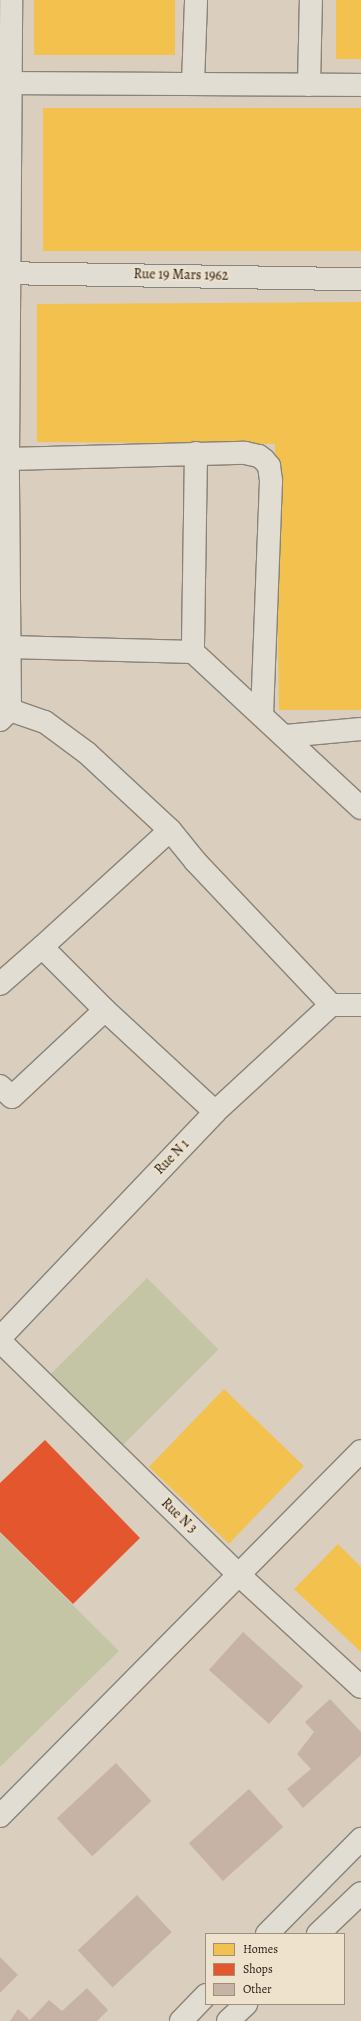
<!DOCTYPE html>
<html>
<head>
<meta charset="utf-8">
<style>
  body { margin:0 }
  #map { position:relative; width:361px; height:2021px; overflow:hidden; background:#dacfbe; font-family:Alegreya,serif }
  div>[style] { position:absolute }
  [style*='--x'] { left:calc(var(--x)*1px); top:calc(var(--y)*1px); width:calc(var(--w)*1px); rotate:calc(var(--a)*1deg) }
  .green>* { inset:0; background:#c4c5a4; transform-origin:0 0 }
  .homes>* { inset:0; background:#f2c14e; transform-origin:0 0 }
  .shops>* { inset:0; background:#e4572e }
  .building>* { inset:0; background:#c6b3a6; transform-origin:0 0 }
  .roads { filter:drop-shadow(1px 0 #8a8378) drop-shadow(-1px 0 #8a8378) drop-shadow(0 1px #8a8378) drop-shadow(0 -1px #8a8378) }
  .street>* { height:22px; margin:-11px; padding:0 11px; transform-origin:11px; border-radius:11px; background:#e2ddd3 }
  .secondary>* { height:22px; margin:-11px; padding:0 11px; transform-origin:11px; border-radius:11px; background:#e2ddd3 }
  span { translate:-50% -50%; white-space:nowrap; text-align:center; line-height:1.15; -webkit-text-stroke:4px #efe2cc; paint-order:stroke }
  .street-label { font-size:14px; color:#1f170e }
  .legend { position:absolute; left:205px; top:1933px; width:140px; height:72px; box-sizing:border-box; background:#efe2cc; border:1px solid #9c9180; margin:0; padding:5px 7px; list-style:none; font-size:12px; color:#1f170e }
  .legend li { display:flex; align-items:center; gap:8px; height:20px }
  .legend b { width:20px; border:1px solid #9c9180 }
</style>
</head>
<body>
<div id="map">
  <div class="green">
    <div style="left:147px;top:1278px;width:101px;height:137px;rotate:45deg"></div>
    <div style="clip-path:polygon(0 1533px,119px 1651px,0 1767px)"></div>
  </div>
  <div class="homes">
    <div style="left:34px;top:0;width:141px;height:55px"></div>
    <div style="left:336px;top:0;width:25px;height:59px"></div>
    <div style="left:43px;top:108px;width:318px;height:143px"></div>
    <div style="clip-path:polygon(361px 302px,361px 710px,279px 710px,275px 444px,37px 442px,37px 304px)"></div>
    <div style="left:224px;top:1389px;width:111px;height:108px;rotate:44deg"></div>
    <div style="clip-path:polygon(338px 1544px,361px 1567px,361px 1652px,294px 1589px)"></div>
  </div>
  <div class="shops">
    <div style="clip-path:polygon(45px 1440px,140px 1538px,73px 1604px,0 1532px,0 1483px)"></div>
  </div>
  <div class="building">
    <div style="left:243px;top:1632px;width:81px;height:51px;rotate:42deg"></div>
    <div style="clip-path:polygon(330px 1699px,361px 1732px,361px 1755px,303px 1808px,287px 1789px,311px 1769px,297px 1754px,314px 1732px,305px 1722px)"></div>
    <div style="left:116px;top:1763px;width:52px;height:81px;rotate:47deg"></div>
    <div style="left:249px;top:1789px;width:51px;height:81px;rotate:48deg"></div>
    <div style="left:137px;top:1895px;width:51px;height:81px;rotate:47deg"></div>
    <div style="clip-path:polygon(0 1957px,18px 1975px,0 1993px)"></div>
    <div style="clip-path:polygon(87px 1988px,108px 2010px,97px 2021px,10px 2021px,18px 2009px,30px 2020px,49px 2000px,62px 2011px)"></div>
  </div>
  <div class="roads">
    <div class="street">
      <div style="--x:11;--y:83;--w:350;--a:0.3"></div>
      <div style="--x:193;--y:83;--w:83;--a:-87.9"></div>
      <div style="--x:309;--y:85;--w:85;--a:-88.7"></div>
      <div style="--x:0;--y:273;--w:361;--a:1"></div>
      <div style="--x:196;--y:453;--w:199;--a:90.9"></div>
      <div style="--x:193;--y:652;--w:229;--a:42.9"></div>
      <div style="--x:8;--y:459;--w:237;--a:-1.5"></div>
      <div style="--x:245;--y:453;--w:14;--a:12"></div>
      <div style="--x:259;--y:456;--w:6;--a:39"></div>
      <div style="--x:264;--y:460;--w:8;--a:50"></div>
      <div style="--x:269;--y:466;--w:15;--a:82"></div>
      <div style="--x:271;--y:481;--w:233;--a:92.2"></div>
      <div style="--x:8;--y:647;--w:185;--a:1.5"></div>
      <div style="--x:10;--y:710;--w:37;--a:19"></div>
      <div style="--x:45;--y:722;--w:52;--a:36.4"></div>
      <div style="--x:87;--y:753;--w:113;--a:42.9"></div>
      <div style="--x:170;--y:830;--w:41;--a:50.9"></div>
      <div style="--x:196;--y:862;--w:197;--a:46.6"></div>
      <div style="--x:0;--y:720;--w:14;--a:-45"></div>
      <div style="--x:10;--y:710;--w:251;--a:-90.5"></div>
      <div style="--x:8;--y:459;--w:459;--a:-89.6"></div>
      <div style="--x:286;--y:736;--w:75;--a:-5.3"></div>
      <div style="--x:0;--y:984;--w:56;--a:-41.4"></div>
      <div style="--x:105;--y:1010;--w:89;--a:-135"></div>
      <div style="--x:42;--y:947;--w:173;--a:-42.4"></div>
      <div style="--x:0;--y:1086;--w:16;--a:43"></div>
      <div style="--x:12;--y:1097;--w:127;--a:-43.1"></div>
      <div style="--x:105;--y:1010;--w:150;--a:42.8"></div>
      <div style="--x:0;--y:1338;--w:312;--a:-46.4"></div>
      <div style="--x:215;--y:1112;--w:158;--a:-42.7"></div>
      <div style="--x:331;--y:1005;--w:30;--a:0"></div>
      <div style="--x:0;--y:1341;--w:333;--a:44.4"></div>
      <div style="--x:238;--y:1574;--w:167;--a:42.6"></div>
      <div style="--x:0;--y:1816;--w:513;--a:-45.32"></div>
    </div>
    <div class="secondary">
      <div style="--x:267;--y:1934;--w:134;--a:-45.3"></div>
      <div style="--x:318;--y:1934;--w:59;--a:-43.6"></div>
      <div style="--x:181;--y:2021;--w:36;--a:-46"></div>
      <div style="--x:228;--y:2021;--w:25;--a:-43"></div>
    </div>
  </div>
  <div class="street-label">
    <span style="left:181px;top:275px;rotate:1deg">Rue 19 Mars 1962</span>
    <span style="left:172px;top:1157px;rotate:-46deg">Rue N 1</span>
    <span style="left:179px;top:1516px;rotate:44deg">Rue N 3</span>
  </div>
  <ul class="legend">
  <li><b style="height:11px;background:#f2c14e"></b>Homes</li>
  <li><b style="height:11px;background:#e4572e"></b>Shops</li>
  <li><b style="height:11px;background:#c6b3a6"></b>Other</li>
  </ul>
</div>
</body>
</html>
